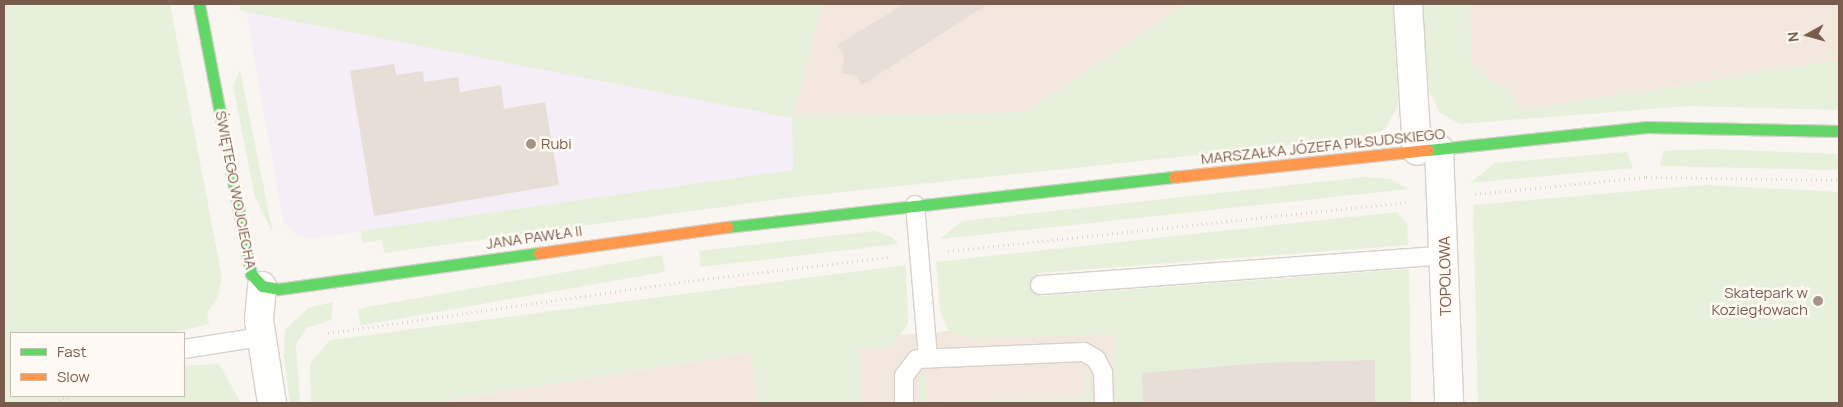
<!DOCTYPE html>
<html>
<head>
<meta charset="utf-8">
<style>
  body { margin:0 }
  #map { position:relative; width:1843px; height:407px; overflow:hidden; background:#f9f5f0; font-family:Manrope,sans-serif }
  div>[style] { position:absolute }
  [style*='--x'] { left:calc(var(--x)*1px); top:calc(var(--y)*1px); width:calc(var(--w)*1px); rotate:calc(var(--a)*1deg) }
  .residential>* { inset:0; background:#f2e8de }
  .education>* { inset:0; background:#f6eef6 }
  .green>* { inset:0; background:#e7f0db; transform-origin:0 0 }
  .building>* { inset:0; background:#e6ded7 }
  .path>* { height:3px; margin-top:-1.5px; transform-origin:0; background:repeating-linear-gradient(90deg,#dcd5d0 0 1px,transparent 0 5px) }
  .roads { filter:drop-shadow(1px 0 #d7d1cb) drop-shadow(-1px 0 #d7d1cb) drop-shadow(0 1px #d7d1cb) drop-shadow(0 -1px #d7d1cb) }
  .lane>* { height:18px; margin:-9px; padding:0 9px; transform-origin:9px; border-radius:9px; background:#fefefd }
  .street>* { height:28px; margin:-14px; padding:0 14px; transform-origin:14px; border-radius:14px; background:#fefefd }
  .fast>* { height:11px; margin:-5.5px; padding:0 5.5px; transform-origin:5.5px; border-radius:5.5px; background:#63d668 }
  .slow>* { height:11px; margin:-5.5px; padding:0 5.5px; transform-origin:5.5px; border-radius:5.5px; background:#ff974d }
  .dots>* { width:14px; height:14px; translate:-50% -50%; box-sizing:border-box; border:2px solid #fffaf3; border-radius:50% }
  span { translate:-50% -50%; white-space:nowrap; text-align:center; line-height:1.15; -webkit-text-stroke:5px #fffaf3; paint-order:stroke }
  .poi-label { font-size:15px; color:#7a5c4d }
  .left { translate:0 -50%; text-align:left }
  .right { translate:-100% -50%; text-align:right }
  .street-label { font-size:15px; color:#7a5c4d }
  .frame { position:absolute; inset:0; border:5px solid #7a5c4d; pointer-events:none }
  .legend { position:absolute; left:10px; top:332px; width:175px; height:65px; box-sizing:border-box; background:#fffaf3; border:1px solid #cabbb1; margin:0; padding:6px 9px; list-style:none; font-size:15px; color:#7a5c4d }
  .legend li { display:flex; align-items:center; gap:10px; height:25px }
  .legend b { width:25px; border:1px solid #cabbb1 }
  .north { position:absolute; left:1783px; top:10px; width:50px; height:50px; -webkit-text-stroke:4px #fffaf3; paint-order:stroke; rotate:263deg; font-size:14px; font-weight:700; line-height:20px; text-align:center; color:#7a5c4d }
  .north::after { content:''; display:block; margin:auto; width:18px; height:22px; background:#7a5c4d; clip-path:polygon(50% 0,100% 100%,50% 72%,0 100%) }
</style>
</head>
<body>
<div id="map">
  <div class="residential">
    <div style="clip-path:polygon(822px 4px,1186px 4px,1026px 112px,792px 117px)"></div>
    <div style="clip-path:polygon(1470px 4px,1839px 4px,1839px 60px,1522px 110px,1506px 86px,1498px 87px,1471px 65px)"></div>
    <div style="clip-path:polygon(1409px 292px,1411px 403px,805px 403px,803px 343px)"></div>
    <div style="clip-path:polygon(751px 352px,758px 403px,431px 403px)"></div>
  </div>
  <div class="education">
    <div style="clip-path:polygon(246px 12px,792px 117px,793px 170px,309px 239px,293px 233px,283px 221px)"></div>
  </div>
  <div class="green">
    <div style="clip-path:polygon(4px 4px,170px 4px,222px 278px,218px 297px,207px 313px,209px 324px,193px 328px,168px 333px,11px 333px,11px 396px,184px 396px,184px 366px,219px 364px,241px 403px,4px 403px)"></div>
    <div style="clip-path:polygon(240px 4px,822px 4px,793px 117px,1026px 112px,1186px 4px,1393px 4px,1398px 106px,1384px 130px,1360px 138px,795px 197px,384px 253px,382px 240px,362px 243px,361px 231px,793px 170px,792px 118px,251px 13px,239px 10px)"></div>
    <div style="clip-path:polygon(1422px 4px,1470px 4px,1471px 65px,1498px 87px,1506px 86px,1522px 110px,1839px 60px,1839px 110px,1689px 106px,1460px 124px,1440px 113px,1429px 91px)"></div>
    <div style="clip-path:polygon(240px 70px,273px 233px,255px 197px,233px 86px)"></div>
    <div style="clip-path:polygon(1709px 149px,1839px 154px,1839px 170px,1660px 166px,1663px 151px)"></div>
    <div style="clip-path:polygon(1627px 152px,1633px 168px,1470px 183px,1495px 163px)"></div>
    <div style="clip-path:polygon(1365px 177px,1390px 179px,1409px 189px,940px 239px,962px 221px)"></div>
    <div style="clip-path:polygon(1706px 185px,1839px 192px,1839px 403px,1478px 403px,1473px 205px)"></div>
    <div style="clip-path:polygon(1397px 212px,1407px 224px,1408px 245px,1038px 273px,1041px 296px,1409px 269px,1411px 403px,1375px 403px,1374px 360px,1264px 363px,1143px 373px,1143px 403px,1115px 403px,1114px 335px,969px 338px,948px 330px,940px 311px,936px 262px)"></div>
    <div style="clip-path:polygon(874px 231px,892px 237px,898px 244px,701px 267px,699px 251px)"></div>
    <div style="left:662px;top:255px;width:17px;height:309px;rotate:80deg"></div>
    <div style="clip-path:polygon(906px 265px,908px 324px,890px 348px,860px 349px,861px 403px,758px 403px,750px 352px,431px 403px,311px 403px,310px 364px,330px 340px)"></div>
    <div style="clip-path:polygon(333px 302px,331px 320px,306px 328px,296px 344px,300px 403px,290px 403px,284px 358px,285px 330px,308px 308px)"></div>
    <div style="clip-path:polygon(1085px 368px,1090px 374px,1091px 403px,920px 403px,920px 380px,926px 372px,927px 402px,1085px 397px)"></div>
  </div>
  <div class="building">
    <div style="clip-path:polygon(904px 4px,988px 4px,862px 85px,857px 76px,842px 73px,844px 56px,837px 45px)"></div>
    <div style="clip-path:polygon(394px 64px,396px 75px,423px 71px,424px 82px,458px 77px,460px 92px,501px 85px,504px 109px,545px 102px,559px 185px,374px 216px,350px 71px)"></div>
    <div style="clip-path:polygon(1375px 360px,1375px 403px,1143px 403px,1142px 373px,1264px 363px)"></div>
  </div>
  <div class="path">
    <div style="--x:1475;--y:194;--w:172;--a:-5.7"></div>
    <div style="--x:1646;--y:177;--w:193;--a:0.9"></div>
    <div style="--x:948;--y:251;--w:462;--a:-6.1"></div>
    <div style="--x:328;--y:333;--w:364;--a:-8.2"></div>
    <div style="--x:688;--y:281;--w:203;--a:-6.8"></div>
    <div style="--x:49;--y:403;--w:25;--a:-16"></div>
  </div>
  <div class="roads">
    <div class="lane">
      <div style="--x:915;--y:205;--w:154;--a:85.1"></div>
      <div style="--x:1040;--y:285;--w:406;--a:-4.2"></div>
      <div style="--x:184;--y:349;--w:78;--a:-8.9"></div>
      <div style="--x:904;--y:403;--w:27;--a:-90"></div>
      <div style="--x:904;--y:376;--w:21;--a:-53"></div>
      <div style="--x:917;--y:359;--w:167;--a:-2.4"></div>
      <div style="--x:1084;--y:352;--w:14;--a:30"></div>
      <div style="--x:1096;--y:359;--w:15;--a:62"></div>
      <div style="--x:1103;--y:372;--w:31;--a:88"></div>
    </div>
    <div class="street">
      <div style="--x:1408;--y:4;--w:147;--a:86.5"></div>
      <div style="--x:1439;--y:149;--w:254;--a:87.7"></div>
      <div style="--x:262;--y:286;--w:34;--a:95"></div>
      <div style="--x:259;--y:320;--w:84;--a:81.1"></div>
    </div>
    <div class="fast">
      <div style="--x:199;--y:4;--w:275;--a:79.1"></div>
      <div style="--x:251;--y:274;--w:16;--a:47"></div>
      <div style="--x:262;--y:286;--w:17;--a:10"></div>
      <div style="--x:279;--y:289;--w:262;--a:-7.9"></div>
      <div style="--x:1428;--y:150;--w:220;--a:-6"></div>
      <div style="--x:1647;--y:127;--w:192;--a:1.2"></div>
      <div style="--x:727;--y:227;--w:450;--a:-6.4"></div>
    </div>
    <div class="slow">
      <div style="--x:1174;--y:177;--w:255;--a:-6.1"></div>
      <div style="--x:539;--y:253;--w:190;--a:-7.9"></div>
    </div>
  </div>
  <div class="dots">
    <div style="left:531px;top:144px;background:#a69286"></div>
    <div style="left:1818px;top:301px;background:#a69286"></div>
  </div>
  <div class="poi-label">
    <span class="left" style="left:541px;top:144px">Rubi</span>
    <span class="right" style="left:1808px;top:301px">Skatepark w<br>Koziegłowach</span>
  </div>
  <div class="street-label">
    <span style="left:1323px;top:146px;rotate:-6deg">MARSZAŁKA JÓZEFA PIŁSUDSKIEGO</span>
    <span style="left:236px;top:190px;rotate:79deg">ŚWIĘTEGO WOJCIECHA</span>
    <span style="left:534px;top:237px;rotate:-8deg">JANA PAWŁA II</span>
    <span style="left:1445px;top:276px;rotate:-91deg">TOPOLOWA</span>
  </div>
  <div class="frame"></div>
  <ul class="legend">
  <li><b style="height:6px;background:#63d668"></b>Fast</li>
  <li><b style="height:6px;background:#ff974d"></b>Slow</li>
  </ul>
  <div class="north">N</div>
</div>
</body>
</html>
